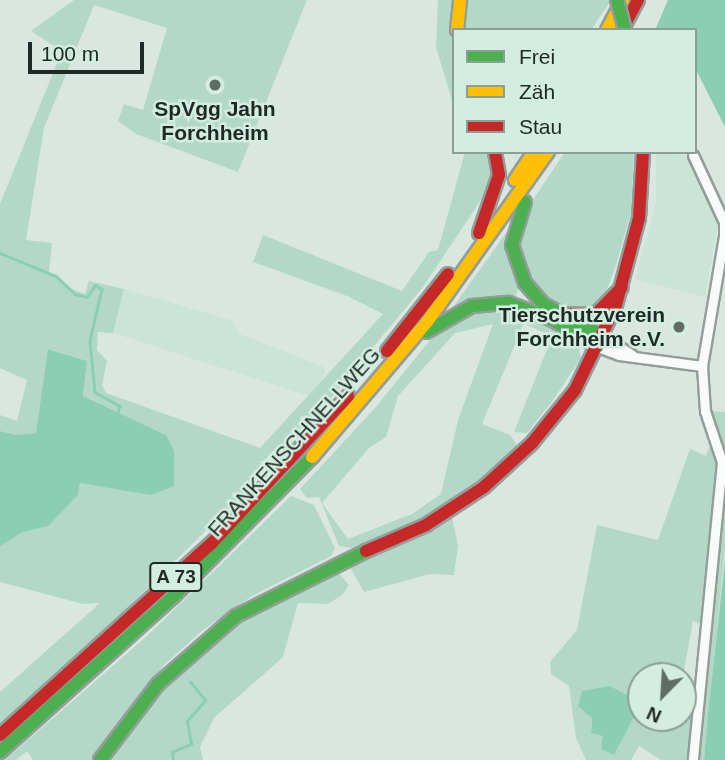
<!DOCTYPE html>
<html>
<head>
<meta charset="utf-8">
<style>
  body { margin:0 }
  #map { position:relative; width:725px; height:760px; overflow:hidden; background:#d9e7e0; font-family:Arial,sans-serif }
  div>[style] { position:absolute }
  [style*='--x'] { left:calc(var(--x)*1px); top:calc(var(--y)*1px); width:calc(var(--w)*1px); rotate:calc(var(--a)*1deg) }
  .built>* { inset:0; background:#cbe4d8 }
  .green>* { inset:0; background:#b3d8c7 }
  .water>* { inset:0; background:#8cceb4 }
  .stream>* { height:2.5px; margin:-1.25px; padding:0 1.25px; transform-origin:1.25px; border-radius:1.25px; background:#8cceb4 }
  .roads { filter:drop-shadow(2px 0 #949e99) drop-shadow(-2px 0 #949e99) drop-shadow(0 2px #949e99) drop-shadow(0 -2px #949e99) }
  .street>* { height:9px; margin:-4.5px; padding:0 4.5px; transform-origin:4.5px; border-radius:4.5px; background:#f9fbfa }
  .fast>* { height:12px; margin:-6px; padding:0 6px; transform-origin:6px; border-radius:6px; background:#4caf50 }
  .slow>* { height:12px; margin:-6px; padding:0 6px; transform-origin:6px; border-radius:6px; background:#ffc107 }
  .jam>* { height:12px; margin:-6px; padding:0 6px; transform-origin:6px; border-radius:6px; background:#c62828 }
  .bridges { filter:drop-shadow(2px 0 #949e99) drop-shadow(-2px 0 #949e99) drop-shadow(0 2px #949e99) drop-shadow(0 -2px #949e99) }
  .fast-bridge>* { height:12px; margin:-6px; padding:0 6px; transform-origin:6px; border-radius:6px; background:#4caf50 }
  .dots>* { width:19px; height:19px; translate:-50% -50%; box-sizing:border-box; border:4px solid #d3ede1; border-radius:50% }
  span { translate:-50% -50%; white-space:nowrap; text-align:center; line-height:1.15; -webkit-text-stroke:5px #d3ede1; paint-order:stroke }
  .shield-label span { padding:2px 5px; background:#d3ede1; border:2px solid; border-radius:5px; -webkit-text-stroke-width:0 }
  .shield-label { font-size:19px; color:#1f2925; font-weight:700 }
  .poi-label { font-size:21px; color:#1f2925; font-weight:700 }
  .right { translate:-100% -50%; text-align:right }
  .street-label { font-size:21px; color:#1f2925 }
  .legend { position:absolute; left:452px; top:28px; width:245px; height:126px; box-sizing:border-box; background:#d3ede1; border:2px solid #8b9f96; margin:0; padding:9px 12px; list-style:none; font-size:21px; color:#1f2925 }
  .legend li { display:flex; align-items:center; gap:14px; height:35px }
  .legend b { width:35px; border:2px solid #8b9f96 }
  .north { position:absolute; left:627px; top:662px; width:70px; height:70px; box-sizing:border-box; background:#d3ede1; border:2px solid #8b9f96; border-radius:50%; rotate:204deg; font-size:19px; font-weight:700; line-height:28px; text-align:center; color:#1f2925 }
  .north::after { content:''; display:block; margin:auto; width:24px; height:32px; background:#606c66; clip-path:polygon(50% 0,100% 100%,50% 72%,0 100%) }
  .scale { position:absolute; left:28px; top:42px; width:116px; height:32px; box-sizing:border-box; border:4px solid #1f2925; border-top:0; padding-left:9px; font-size:21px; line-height:24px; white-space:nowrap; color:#1f2925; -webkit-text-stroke:5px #d3ede1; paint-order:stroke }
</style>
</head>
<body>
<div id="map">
  <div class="built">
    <div style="clip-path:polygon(656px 152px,691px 156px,719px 220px,705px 297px,635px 279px,656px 202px)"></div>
    <div style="clip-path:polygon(124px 289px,231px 320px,240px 334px,324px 367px,325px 375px,309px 396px,113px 333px)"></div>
  </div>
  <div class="green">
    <div style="clip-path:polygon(74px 0,307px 0,238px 172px,136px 134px,118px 121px,124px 104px,143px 110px,167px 28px,94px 5px,44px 128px,26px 240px,52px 243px,49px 272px,74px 290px,85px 294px,89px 281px,124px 289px,113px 333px,98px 332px,97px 350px,107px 361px,102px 385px,106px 393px,260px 448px,383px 314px,347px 296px,253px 262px,263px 235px,402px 291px,429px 252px,438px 250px,465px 152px,490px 152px,493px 173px,489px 188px,423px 287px,322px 409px,283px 450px,277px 447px,265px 460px,266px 467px,249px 488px,112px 623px,0 723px,0 692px,100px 603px,83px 604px,0 582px,0 546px,23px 532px,48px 525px,78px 495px,80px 483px,90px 482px,166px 435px,83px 396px,87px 361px,49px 349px,36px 433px,16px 435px,0 431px,0 415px,17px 421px,27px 380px,0 368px,0 204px,62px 51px,31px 31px)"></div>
    <div style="clip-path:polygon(438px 0,452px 0,454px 107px,436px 47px)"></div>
    <div style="clip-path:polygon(467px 0,610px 0,610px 2px,591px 30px,464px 30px)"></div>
    <div style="clip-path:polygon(565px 152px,634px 152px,631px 212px,617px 262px,603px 300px,578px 313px,540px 295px,522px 270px,520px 219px)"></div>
    <div style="clip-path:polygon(508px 230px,520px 284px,514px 301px,451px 310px)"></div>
    <div style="clip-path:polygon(evenodd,515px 309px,573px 339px,579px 349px,581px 358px,554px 399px,527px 433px,514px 432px,552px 337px,524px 323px,482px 424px,510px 435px,517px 445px,477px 482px,428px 516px,351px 548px,339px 546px,319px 497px,307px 498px,300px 489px,375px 408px,443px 324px,458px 315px,515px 309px,493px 324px,458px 420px,441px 494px,412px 514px,348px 539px,322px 503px,369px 448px,386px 437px,398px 396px,455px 333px,493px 324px)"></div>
    <div style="clip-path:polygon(709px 411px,725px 412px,725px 547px,704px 760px,696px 760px,725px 477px)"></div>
    <div style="clip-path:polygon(evenodd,711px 443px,717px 463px,702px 625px,693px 621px,683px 676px,641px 676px,641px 718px,683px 718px,683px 713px,692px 720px,689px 760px,661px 760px,639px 746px,631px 760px,586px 760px,576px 738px,569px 686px,551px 674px,550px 662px,577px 630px,597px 525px,658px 540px,690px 449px,706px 456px,711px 443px,641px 703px,591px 733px,592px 718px,641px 703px)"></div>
    <div style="clip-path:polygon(291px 496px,314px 505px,335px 548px,331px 556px,252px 596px,203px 630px,164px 665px,91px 760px,33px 760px,27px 751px,16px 760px,5px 760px,147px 636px)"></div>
    <div style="clip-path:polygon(452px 518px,458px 545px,454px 575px,430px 574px,364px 592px,350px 567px,357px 561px)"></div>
    <div style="clip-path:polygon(337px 571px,349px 585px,342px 595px,328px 604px,298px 603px,283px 657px,214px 718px,200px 747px,203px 760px,111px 760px,162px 688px,230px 625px,312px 579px)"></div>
  </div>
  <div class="water">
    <div style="clip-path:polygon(668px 0,725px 0,725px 127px,695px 68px,695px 30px,655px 30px)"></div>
    <div style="clip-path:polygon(48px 349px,87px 361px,83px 396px,166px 435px,174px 451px,174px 486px,151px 495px,80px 483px,78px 495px,48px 526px,23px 532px,0 546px,0 431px,16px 435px,36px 433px)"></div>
    <div style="clip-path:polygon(725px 559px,725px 760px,704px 760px,708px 714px)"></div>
    <div style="clip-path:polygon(610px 686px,641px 703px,614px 755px,601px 749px,603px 736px,591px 733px,592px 718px,578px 706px,582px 691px)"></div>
  </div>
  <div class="stream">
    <div style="--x:0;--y:253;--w:61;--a:22.3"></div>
    <div style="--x:56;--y:276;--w:26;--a:43"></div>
    <div style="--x:75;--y:294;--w:12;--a:14"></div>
    <div style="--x:87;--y:297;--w:14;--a:-56"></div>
    <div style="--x:95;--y:285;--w:8;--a:30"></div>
    <div style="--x:102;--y:289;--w:53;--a:103"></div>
    <div style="--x:90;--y:341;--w:51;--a:84.4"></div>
    <div style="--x:95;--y:392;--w:29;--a:29"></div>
    <div style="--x:120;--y:406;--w:6;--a:108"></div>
    <div style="--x:173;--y:760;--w:8;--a:-97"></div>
    <div style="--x:172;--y:752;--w:21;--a:-23"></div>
    <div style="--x:191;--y:744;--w:23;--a:-100"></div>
    <div style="--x:187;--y:721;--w:28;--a:-49"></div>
    <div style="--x:205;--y:700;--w:23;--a:-130"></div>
  </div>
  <div class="roads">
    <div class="street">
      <div style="--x:693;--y:155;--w:74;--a:65.2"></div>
      <div style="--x:724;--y:222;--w:14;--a:90"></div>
      <div style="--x:724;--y:236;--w:132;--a:99.6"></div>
      <div style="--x:603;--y:336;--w:35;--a:33"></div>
      <div style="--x:598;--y:347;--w:22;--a:21"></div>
      <div style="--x:619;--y:355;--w:84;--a:7.5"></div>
      <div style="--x:702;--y:366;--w:45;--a:86.2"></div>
      <div style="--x:705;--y:411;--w:54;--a:71.6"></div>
      <div style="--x:722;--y:462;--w:299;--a:95.6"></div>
    </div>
    <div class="fast">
      <div style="--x:525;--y:202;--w:45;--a:106.8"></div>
      <div style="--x:512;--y:245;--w:40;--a:71.1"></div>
      <div style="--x:525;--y:283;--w:28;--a:49"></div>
      <div style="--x:543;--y:304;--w:68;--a:28.1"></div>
      <div style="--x:426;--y:332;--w:53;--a:-29.5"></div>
      <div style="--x:472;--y:306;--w:37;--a:-5"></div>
      <div style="--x:509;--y:303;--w:47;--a:21.1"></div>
      <div style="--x:553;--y:320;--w:52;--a:31"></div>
      <div style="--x:0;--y:752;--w:232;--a:-41.9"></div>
      <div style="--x:173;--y:597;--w:197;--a:-45.2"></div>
      <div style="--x:100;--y:760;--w:96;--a:-52.7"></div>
      <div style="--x:158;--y:684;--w:103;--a:-41.1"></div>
      <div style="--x:236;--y:616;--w:145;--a:-26.6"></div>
    </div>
    <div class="slow">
      <div style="--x:457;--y:30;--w:30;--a:-84"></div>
      <div style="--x:607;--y:30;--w:34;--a:-62"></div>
      <div style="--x:515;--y:180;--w:34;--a:-56"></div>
      <div style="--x:312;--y:457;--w:177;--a:-49.6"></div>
      <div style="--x:427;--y:322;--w:209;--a:-54.6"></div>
    </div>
    <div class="jam">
      <div style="--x:622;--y:30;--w:34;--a:-62"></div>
      <div style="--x:479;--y:233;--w:61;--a:-71"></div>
      <div style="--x:499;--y:175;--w:23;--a:-100"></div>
      <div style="--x:568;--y:314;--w:28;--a:0"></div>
      <div style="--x:596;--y:314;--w:37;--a:-46"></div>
      <div style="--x:387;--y:351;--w:98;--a:-51.6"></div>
      <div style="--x:366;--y:551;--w:65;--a:-23.4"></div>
      <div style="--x:426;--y:525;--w:69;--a:-33.2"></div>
      <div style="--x:484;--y:487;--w:65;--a:-42.5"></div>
      <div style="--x:532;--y:443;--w:68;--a:-50.9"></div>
      <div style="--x:575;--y:390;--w:94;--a:-64.2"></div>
      <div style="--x:616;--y:305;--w:90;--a:-75.2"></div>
      <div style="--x:639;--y:218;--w:66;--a:-86.5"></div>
      <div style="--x:0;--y:735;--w:285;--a:-42.2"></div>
      <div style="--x:211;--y:544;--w:202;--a:-47.2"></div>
    </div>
  </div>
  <div class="bridges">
    <div class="fast-bridge">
      <div style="--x:617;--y:0;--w:31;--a:75"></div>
    </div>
  </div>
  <div class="dots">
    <div style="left:215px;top:85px;background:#606c66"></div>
    <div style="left:679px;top:327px;background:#606c66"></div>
  </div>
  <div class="shield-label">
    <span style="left:176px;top:577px">A 73</span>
  </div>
  <div class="poi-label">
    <span style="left:215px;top:121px">SpVgg Jahn<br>Forchheim</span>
    <span class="right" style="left:665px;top:327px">Tierschutzverein<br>Forchheim e.V.</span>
  </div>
  <div class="street-label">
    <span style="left:294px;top:442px;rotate:-48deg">FRANKENSCHNELLWEG</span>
  </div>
  <ul class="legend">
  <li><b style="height:9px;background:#4caf50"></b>Frei</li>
  <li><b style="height:9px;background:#ffc107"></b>Zäh</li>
  <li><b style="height:9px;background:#c62828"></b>Stau</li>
  </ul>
  <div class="north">N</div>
  <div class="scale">100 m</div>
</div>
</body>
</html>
